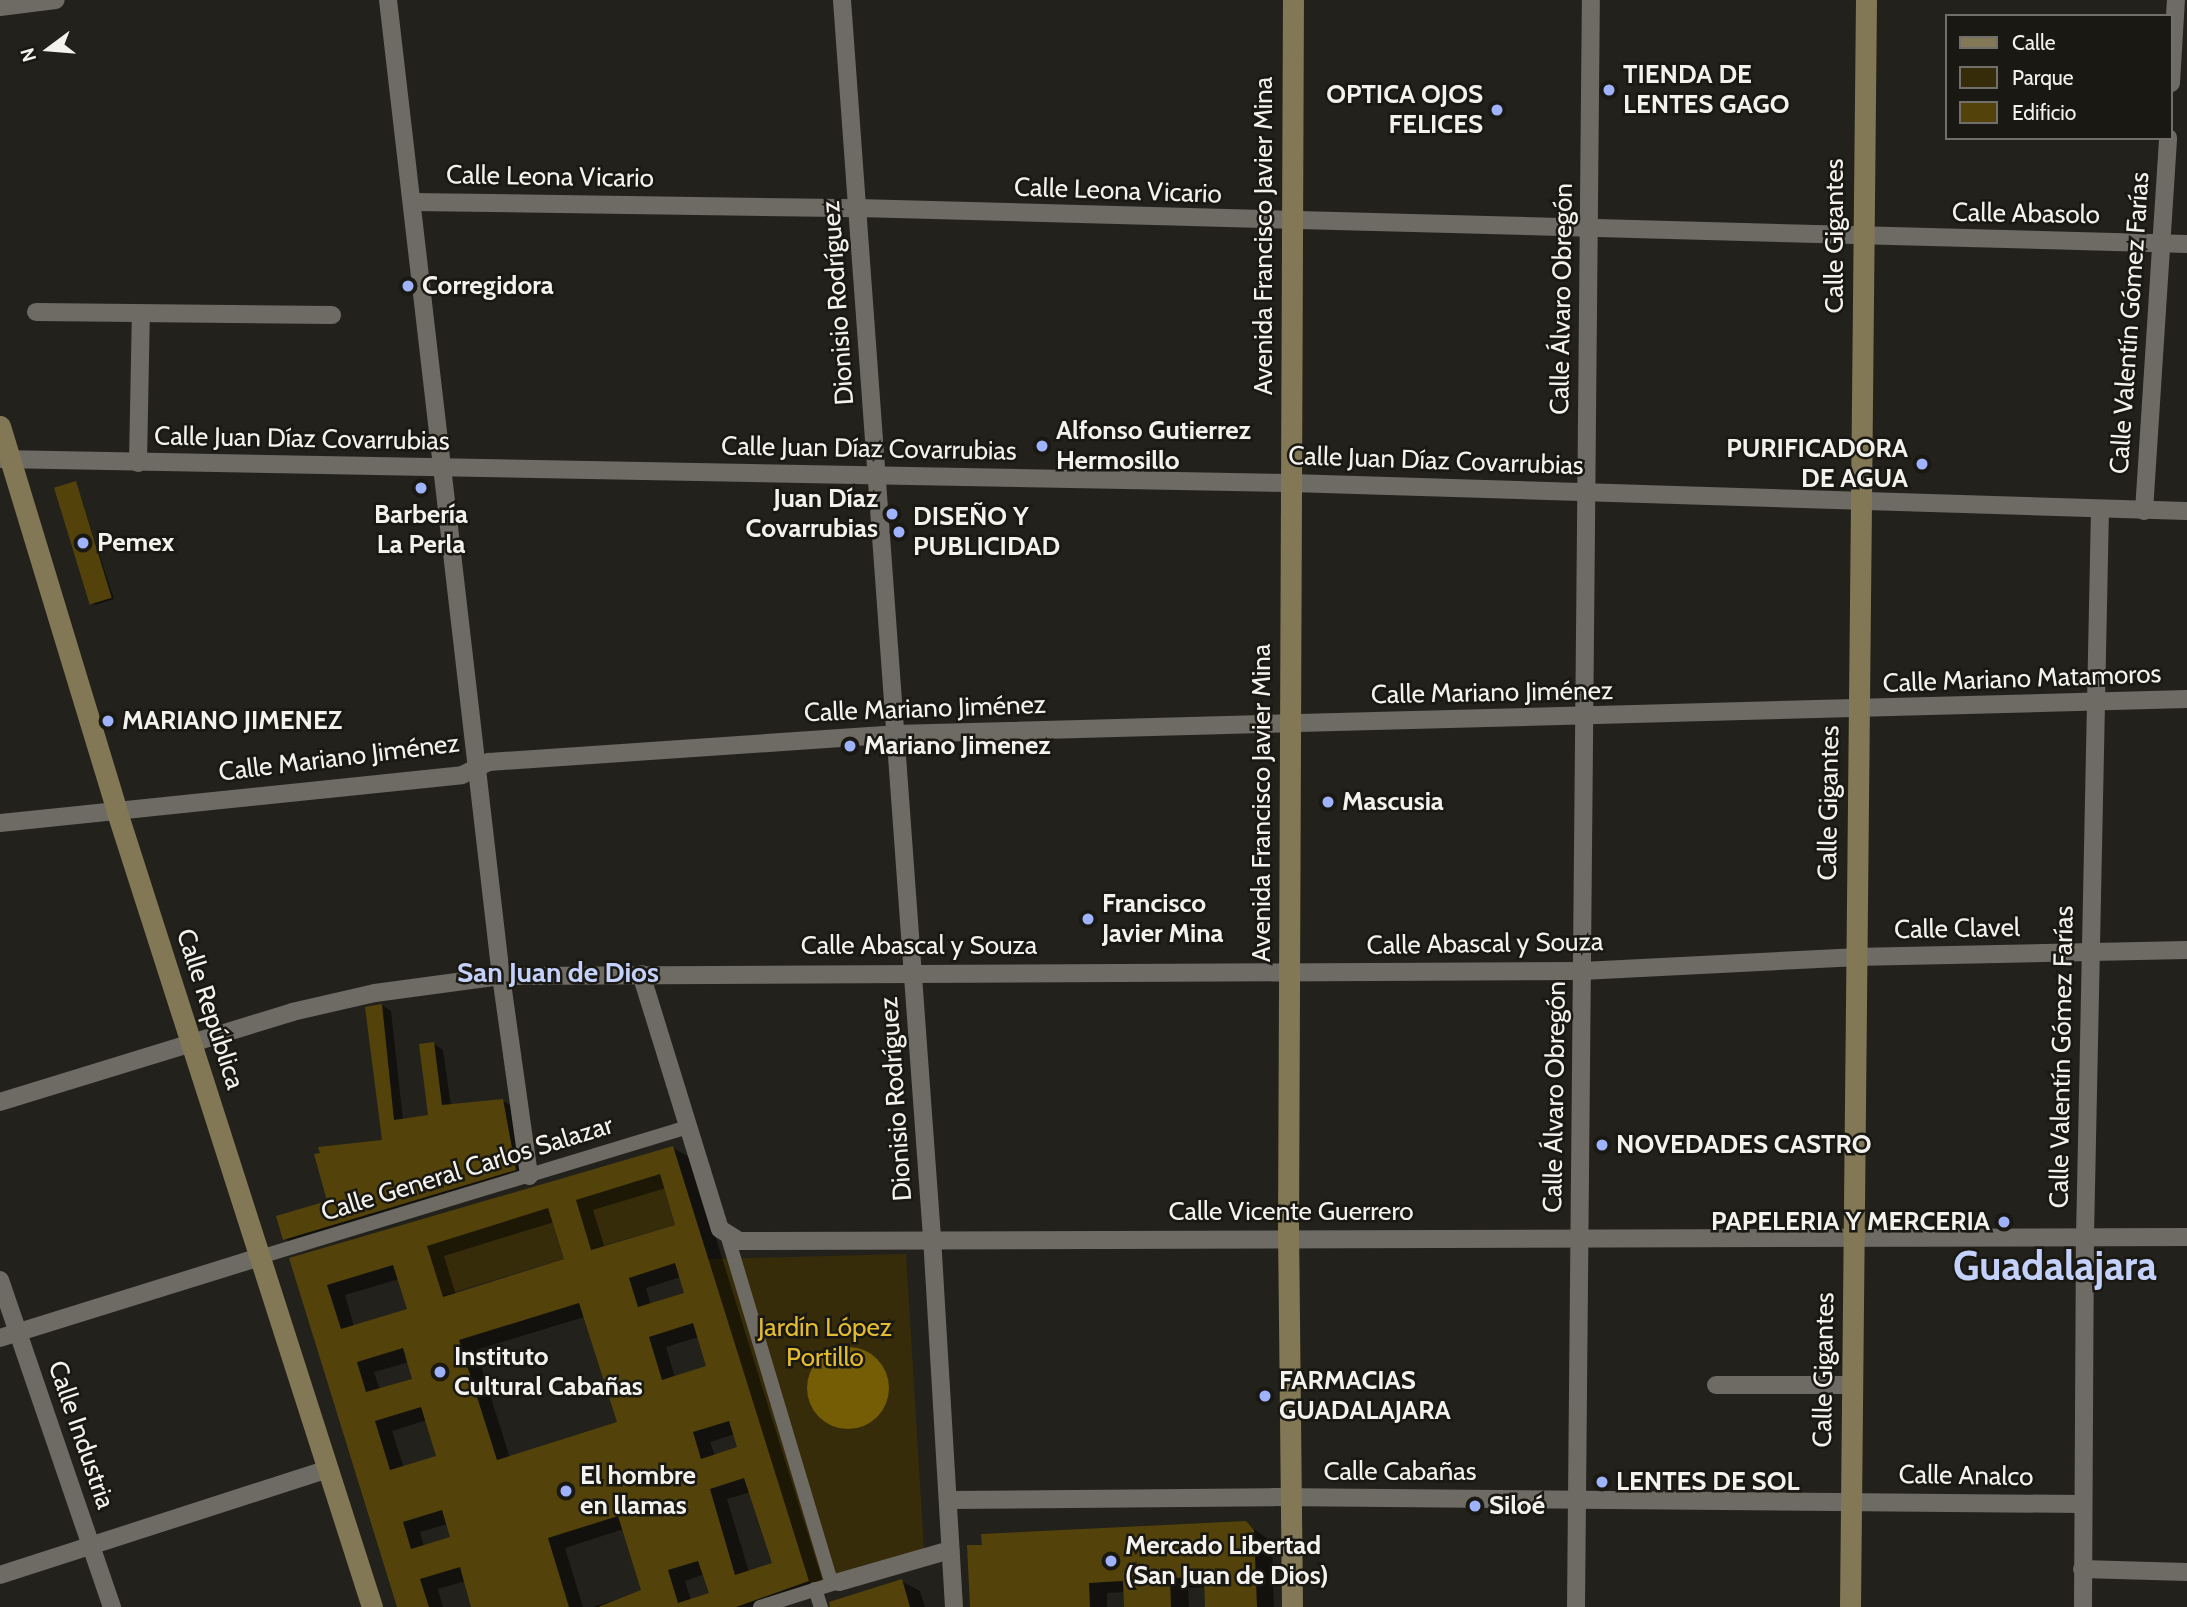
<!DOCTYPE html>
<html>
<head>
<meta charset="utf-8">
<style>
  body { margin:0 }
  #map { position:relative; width:2187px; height:1607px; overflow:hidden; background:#23211b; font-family:Cabin,sans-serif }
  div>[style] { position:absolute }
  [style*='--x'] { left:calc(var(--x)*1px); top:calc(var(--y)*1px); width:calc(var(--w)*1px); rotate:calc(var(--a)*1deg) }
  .green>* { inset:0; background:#372c0a; transform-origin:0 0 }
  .water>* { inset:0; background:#745d04 }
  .round { border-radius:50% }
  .shadow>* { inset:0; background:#0007 }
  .building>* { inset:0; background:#53430a; transform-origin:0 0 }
  .pedestrian>* { height:14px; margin:-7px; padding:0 7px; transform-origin:7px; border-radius:7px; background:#6d6b63 }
  .minor>* { height:18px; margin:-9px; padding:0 9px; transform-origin:9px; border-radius:9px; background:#6d6b63 }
  .secondary>* { height:21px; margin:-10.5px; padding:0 10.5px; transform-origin:10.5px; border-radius:10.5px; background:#837855 }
  .dots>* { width:19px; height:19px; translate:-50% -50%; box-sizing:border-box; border:4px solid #1a1812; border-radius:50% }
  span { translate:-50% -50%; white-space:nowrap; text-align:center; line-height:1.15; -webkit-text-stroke:5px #1a1812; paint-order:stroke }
  .poi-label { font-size:26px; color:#f4f2ee; font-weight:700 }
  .left { translate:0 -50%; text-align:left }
  .right { translate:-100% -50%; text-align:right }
  .street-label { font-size:26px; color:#f4f2ee }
  .park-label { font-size:26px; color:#e4bc2f }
  .neighbourhood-label { font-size:28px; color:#c4d1fb; font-weight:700 }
  .town-label { font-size:40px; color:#c4d1fb; font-weight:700 }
  .legend { position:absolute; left:1945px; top:14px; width:228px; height:126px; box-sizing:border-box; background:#1a1812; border:2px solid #716f6a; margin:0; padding:9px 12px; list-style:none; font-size:21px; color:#f4f2ee }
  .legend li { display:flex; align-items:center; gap:14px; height:35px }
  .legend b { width:35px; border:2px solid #716f6a }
  .north { position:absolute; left:14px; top:14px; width:70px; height:70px; -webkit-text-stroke:5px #1a1812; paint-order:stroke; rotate:254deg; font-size:19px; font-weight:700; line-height:28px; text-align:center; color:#f4f2ee }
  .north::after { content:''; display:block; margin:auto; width:24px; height:32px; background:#f4f2ee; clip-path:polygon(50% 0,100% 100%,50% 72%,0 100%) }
</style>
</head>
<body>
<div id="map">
  <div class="green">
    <div style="left:660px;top:1174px;width:53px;height:88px;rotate:74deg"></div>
    <div style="left:548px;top:1208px;width:53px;height:127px;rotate:73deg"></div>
    <div style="clip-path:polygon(906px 1254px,924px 1549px,810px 1584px,708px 1259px)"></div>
  </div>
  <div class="water">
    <div class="round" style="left:807px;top:1347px;width:82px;height:82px"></div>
  </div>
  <div class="shadow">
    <div style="clip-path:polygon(76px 483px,114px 599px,95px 605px,91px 603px)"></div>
    <div style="clip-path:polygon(382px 1005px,391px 1011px,403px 1120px,430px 1117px,434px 1044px,443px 1050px,451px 1106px,503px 1101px,512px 1106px,524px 1174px,294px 1244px,285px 1239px,329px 1202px,384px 1141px)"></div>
    <div style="clip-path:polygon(evenodd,673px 1148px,691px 1158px,826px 1592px,778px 1607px,592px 1607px,643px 1591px,624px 1529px,565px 1548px,583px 1607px,474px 1607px,466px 1581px,438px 1589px,443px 1607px,399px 1607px,291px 1259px,673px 1148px,666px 1188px,677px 1226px,605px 1248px,593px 1210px,666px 1188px,673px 1148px,554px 1222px,566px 1260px,456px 1295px,444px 1256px,554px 1222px,673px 1148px,681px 1277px,686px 1295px,651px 1305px,646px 1288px,681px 1277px,673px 1148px,399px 1279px,409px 1310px,354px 1326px,345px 1295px,399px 1279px,673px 1148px,584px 1317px,619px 1423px,510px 1458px,476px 1350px,584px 1317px,673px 1148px,699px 1337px,708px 1367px,675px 1378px,666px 1347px,699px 1337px,673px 1148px,409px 1362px,414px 1380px,380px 1390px,374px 1372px,409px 1362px,673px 1148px,427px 1420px,438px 1457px,404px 1468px,392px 1431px,427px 1420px,673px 1148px,735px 1434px,739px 1448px,715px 1456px,710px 1442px,735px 1434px,673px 1148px,751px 1492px,774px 1564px,749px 1572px,727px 1499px,751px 1492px,673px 1148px,448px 1524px,453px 1538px,424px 1547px,420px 1532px,448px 1524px,673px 1148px,705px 1574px,711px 1594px,691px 1600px,685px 1581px,705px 1574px)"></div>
    <div style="clip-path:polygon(1246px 1523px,1272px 1542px,1274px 1607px,1207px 1607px,1206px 1587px,1188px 1588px,1189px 1607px,1125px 1607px,1125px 1592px,1107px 1593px,1107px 1607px,972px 1607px)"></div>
    <div style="clip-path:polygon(901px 1581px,920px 1591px,925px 1607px,848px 1607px)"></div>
  </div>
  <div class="building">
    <div style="left:76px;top:481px;width:122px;height:23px;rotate:73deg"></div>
    <div style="clip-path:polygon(382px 1004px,394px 1120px,428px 1115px,419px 1044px,434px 1042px,442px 1105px,503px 1099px,516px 1170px,283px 1240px,276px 1216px,327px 1201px,314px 1154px,320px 1153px,318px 1147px,382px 1140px,365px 1007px)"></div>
    <div style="clip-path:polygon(evenodd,673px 1146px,809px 1581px,736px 1607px,598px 1607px,641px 1590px,618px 1516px,548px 1538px,569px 1607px,471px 1607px,460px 1567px,420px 1579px,429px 1607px,397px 1607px,289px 1258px,673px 1146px,660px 1174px,675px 1225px,591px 1250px,576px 1200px,660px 1174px,673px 1146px,548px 1208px,564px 1259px,443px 1297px,427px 1246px,548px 1208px,673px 1146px,675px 1263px,684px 1293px,638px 1307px,629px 1278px,675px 1263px,673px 1146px,393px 1265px,407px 1309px,341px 1329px,327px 1285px,393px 1265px,673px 1146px,579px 1303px,617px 1422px,497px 1460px,459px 1340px,579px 1303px,673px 1146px,693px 1323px,706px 1366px,662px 1380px,649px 1337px,693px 1323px,673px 1146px,403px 1348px,412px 1379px,366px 1392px,357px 1362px,403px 1348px,673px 1146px,421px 1407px,436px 1456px,390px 1470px,375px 1421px,421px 1407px,673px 1146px,729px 1421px,737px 1447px,701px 1459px,693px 1432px,729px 1421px,673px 1146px,744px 1478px,772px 1563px,735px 1575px,710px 1489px,744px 1478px,673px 1146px,442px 1510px,450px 1537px,411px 1549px,403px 1522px,442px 1510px,673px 1146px,698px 1561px,709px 1593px,678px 1603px,668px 1570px,698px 1561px)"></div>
    <div style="clip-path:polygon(1246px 1521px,1254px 1530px,1257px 1607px,1205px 1607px,1204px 1577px,1170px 1578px,1171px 1607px,1124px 1607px,1123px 1581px,1089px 1583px,1090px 1607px,970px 1607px,967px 1545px,982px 1545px,981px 1534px)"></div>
    <div style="clip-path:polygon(902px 1579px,910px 1607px,830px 1607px,829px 1602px)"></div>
  </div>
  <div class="pedestrian">
    <div style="--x:728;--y:1238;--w:355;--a:73.3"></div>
    <div style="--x:260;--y:1257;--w:448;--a:-16.9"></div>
    <div style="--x:815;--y:1589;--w:19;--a:72"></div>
    <div style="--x:760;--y:1607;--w:83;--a:-17.6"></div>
  </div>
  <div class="minor">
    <div style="--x:388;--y:0;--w:983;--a:83.4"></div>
    <div style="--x:501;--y:976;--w:202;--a:82"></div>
    <div style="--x:842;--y:0;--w:1240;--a:85.84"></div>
    <div style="--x:932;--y:1237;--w:371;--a:86.6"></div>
    <div style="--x:0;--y:7;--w:56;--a:-7.1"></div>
    <div style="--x:2171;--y:83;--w:83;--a:-86.6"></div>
    <div style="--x:412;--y:202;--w:445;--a:0.8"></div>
    <div style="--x:857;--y:208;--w:1330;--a:1.55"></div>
    <div style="--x:36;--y:312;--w:296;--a:0.6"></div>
    <div style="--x:0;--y:459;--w:1291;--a:1.07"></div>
    <div style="--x:1291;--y:483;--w:896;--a:1.79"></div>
    <div style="--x:138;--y:463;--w:150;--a:-88.9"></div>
    <div style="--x:2144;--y:511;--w:374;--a:-86.3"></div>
    <div style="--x:0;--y:823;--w:464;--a:-5.9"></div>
    <div style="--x:462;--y:775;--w:30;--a:-26"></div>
    <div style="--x:489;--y:762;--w:407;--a:-3.9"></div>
    <div style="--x:895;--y:734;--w:1292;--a:-1.55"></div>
    <div style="--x:641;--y:974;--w:267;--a:72.8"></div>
    <div style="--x:720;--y:1229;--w:22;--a:32"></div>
    <div style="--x:739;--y:1241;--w:1448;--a:-0.16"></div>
    <div style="--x:0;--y:1102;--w:306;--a:-17.1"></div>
    <div style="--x:292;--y:1012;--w:85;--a:-12.9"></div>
    <div style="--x:375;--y:993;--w:127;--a:-7.7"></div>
    <div style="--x:501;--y:976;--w:1081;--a:-0.27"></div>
    <div style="--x:1582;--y:971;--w:272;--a:-2.9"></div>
    <div style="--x:1854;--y:957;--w:333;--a:-1.2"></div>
    <div style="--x:0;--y:1280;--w:346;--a:71.1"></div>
    <div style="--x:0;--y:1338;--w:272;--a:-17.3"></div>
    <div style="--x:1716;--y:1385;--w:135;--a:0"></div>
    <div style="--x:948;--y:1500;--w:326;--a:-0.5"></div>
    <div style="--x:1274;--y:1497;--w:808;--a:0.5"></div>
    <div style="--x:2082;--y:1569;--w:105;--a:1.6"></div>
    <div style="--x:0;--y:1575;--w:345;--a:-17.9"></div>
    <div style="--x:839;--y:1582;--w:116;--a:-16.1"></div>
    <div style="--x:1576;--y:1607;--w:1607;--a:-89.47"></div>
    <div style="--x:2083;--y:1607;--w:370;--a:-89.7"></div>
    <div style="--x:2085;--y:1237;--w:728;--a:-88.82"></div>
  </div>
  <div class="secondary">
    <div style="--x:0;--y:426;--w:400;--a:73.1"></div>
    <div style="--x:116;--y:809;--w:838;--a:72.21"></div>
    <div style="--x:1292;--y:1607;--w:368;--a:-90.6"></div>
    <div style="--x:1288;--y:1239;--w:1239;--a:-89.77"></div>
    <div style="--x:1850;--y:1607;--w:1607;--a:-89.43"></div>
  </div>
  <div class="dots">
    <div style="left:1609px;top:90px;background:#9fb3fd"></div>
    <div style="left:1497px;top:110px;background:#9fb3fd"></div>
    <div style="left:408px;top:286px;background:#9fb3fd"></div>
    <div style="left:1042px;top:446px;background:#9fb3fd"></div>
    <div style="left:1922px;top:464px;background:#9fb3fd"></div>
    <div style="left:421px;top:488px;background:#9fb3fd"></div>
    <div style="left:892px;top:514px;background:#9fb3fd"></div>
    <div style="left:899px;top:532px;background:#9fb3fd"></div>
    <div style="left:83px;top:543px;background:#9fb3fd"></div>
    <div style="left:108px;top:721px;background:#9fb3fd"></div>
    <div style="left:850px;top:746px;background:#9fb3fd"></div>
    <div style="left:1328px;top:802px;background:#9fb3fd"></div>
    <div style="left:1088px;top:919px;background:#9fb3fd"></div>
    <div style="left:1602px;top:1145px;background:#9fb3fd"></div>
    <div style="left:2004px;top:1222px;background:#9fb3fd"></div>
    <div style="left:440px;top:1372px;background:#9fb3fd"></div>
    <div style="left:1265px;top:1396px;background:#9fb3fd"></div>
    <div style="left:1602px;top:1482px;background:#9fb3fd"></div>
    <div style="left:566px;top:1491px;background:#9fb3fd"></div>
    <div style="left:1475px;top:1506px;background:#9fb3fd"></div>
    <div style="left:1111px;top:1561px;background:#9fb3fd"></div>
  </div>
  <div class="poi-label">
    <span class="left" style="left:1623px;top:90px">TIENDA DE<br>LENTES GAGO</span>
    <span class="right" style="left:1483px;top:110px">OPTICA OJOS<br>FELICES</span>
    <span class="left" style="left:422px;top:286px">Corregidora</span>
    <span class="left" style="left:1056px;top:446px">Alfonso Gutierrez<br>Hermosillo</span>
    <span class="right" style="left:1908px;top:464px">PURIFICADORA<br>DE AGUA</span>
    <span class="right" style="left:878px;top:514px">Juan Díaz<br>Covarrubias</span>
    <span style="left:421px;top:530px">Barbería<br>La Perla</span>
    <span class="left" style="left:913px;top:532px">DISEÑO Y<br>PUBLICIDAD</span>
    <span class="left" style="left:97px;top:543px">Pemex</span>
    <span class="left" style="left:122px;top:721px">MARIANO JIMENEZ</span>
    <span class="left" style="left:864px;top:746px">Mariano Jimenez</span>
    <span class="left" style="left:1342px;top:802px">Mascusia</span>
    <span class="left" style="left:1102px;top:919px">Francisco<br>Javier Mina</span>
    <span class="left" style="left:1616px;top:1145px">NOVEDADES CASTRO</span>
    <span class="right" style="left:1990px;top:1222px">PAPELERIA Y MERCERIA</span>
    <span class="left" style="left:454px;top:1372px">Instituto<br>Cultural Cabañas</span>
    <span class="left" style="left:1279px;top:1396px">FARMACIAS<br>GUADALAJARA</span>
    <span class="left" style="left:580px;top:1491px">El hombre<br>en llamas</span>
    <span class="left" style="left:1616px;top:1482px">LENTES DE SOL</span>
    <span class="left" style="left:1489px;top:1506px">Siloé</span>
    <span class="left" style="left:1125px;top:1561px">Mercado Libertad<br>(San Juan de Dios)</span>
  </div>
  <div class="street-label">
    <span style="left:550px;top:177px;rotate:1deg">Calle Leona Vicario</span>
    <span style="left:1118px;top:191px;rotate:2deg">Calle Leona Vicario</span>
    <span style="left:2026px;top:214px;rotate:1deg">Calle Abasolo</span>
    <span style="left:1264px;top:236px;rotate:-90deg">Avenida Francisco Javier Mina</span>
    <span style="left:1835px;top:236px;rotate:-90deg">Calle Gigantes</span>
    <span style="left:1562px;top:299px;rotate:-89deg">Calle Álvaro Obregón</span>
    <span style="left:838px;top:303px;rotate:-94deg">Dionisio Rodríguez</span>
    <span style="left:2130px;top:323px;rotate:-86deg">Calle Valentín Gómez Farías</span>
    <span style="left:302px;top:439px;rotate:1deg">Calle Juan Díaz Covarrubias</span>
    <span style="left:869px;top:449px;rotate:1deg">Calle Juan Díaz Covarrubias</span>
    <span style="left:1436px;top:461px;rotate:2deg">Calle Juan Díaz Covarrubias</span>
    <span style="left:2022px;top:679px;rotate:-2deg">Calle Mariano Matamoros</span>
    <span style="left:1492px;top:693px;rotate:-1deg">Calle Mariano Jiménez</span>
    <span style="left:925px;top:709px;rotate:-2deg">Calle Mariano Jiménez</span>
    <span style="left:339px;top:758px;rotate:-7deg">Calle Mariano Jiménez</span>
    <span style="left:1262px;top:803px;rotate:-90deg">Avenida Francisco Javier Mina</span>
    <span style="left:1829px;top:803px;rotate:-89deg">Calle Gigantes</span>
    <span style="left:1957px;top:929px;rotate:-1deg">Calle Clavel</span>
    <span style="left:1485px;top:944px;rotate:-1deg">Calle Abascal y Souza</span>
    <span style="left:919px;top:946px">Calle Abascal y Souza</span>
    <span style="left:210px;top:1009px;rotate:72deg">Calle República</span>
    <span style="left:2062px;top:1057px;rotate:-89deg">Calle Valentín Gómez Farías</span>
    <span style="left:1555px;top:1097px;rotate:-89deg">Calle Álvaro Obregón</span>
    <span style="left:896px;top:1099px;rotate:-94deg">Dionisio Rodríguez</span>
    <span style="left:467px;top:1169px;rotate:-17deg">Calle General Carlos Salazar</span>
    <span style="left:1291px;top:1212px">Calle Vicente Guerrero</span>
    <span style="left:1824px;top:1370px;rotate:-89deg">Calle Gigantes</span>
    <span style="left:81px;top:1435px;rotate:71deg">Calle Industria</span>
    <span style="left:1400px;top:1472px">Calle Cabañas</span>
    <span style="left:1966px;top:1476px;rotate:1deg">Calle Analco</span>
  </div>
  <div class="park-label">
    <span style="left:825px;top:1343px">Jardín López<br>Portillo</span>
  </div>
  <div class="neighbourhood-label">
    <span style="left:558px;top:972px">San Juan de Dios</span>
  </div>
  <div class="town-label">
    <span style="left:2055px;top:1266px">Guadalajara</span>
  </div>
  <ul class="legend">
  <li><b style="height:9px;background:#837855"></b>Calle</li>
  <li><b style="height:19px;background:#372c0a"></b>Parque</li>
  <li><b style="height:19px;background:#53430a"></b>Edificio</li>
  </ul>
  <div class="north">N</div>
</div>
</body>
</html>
